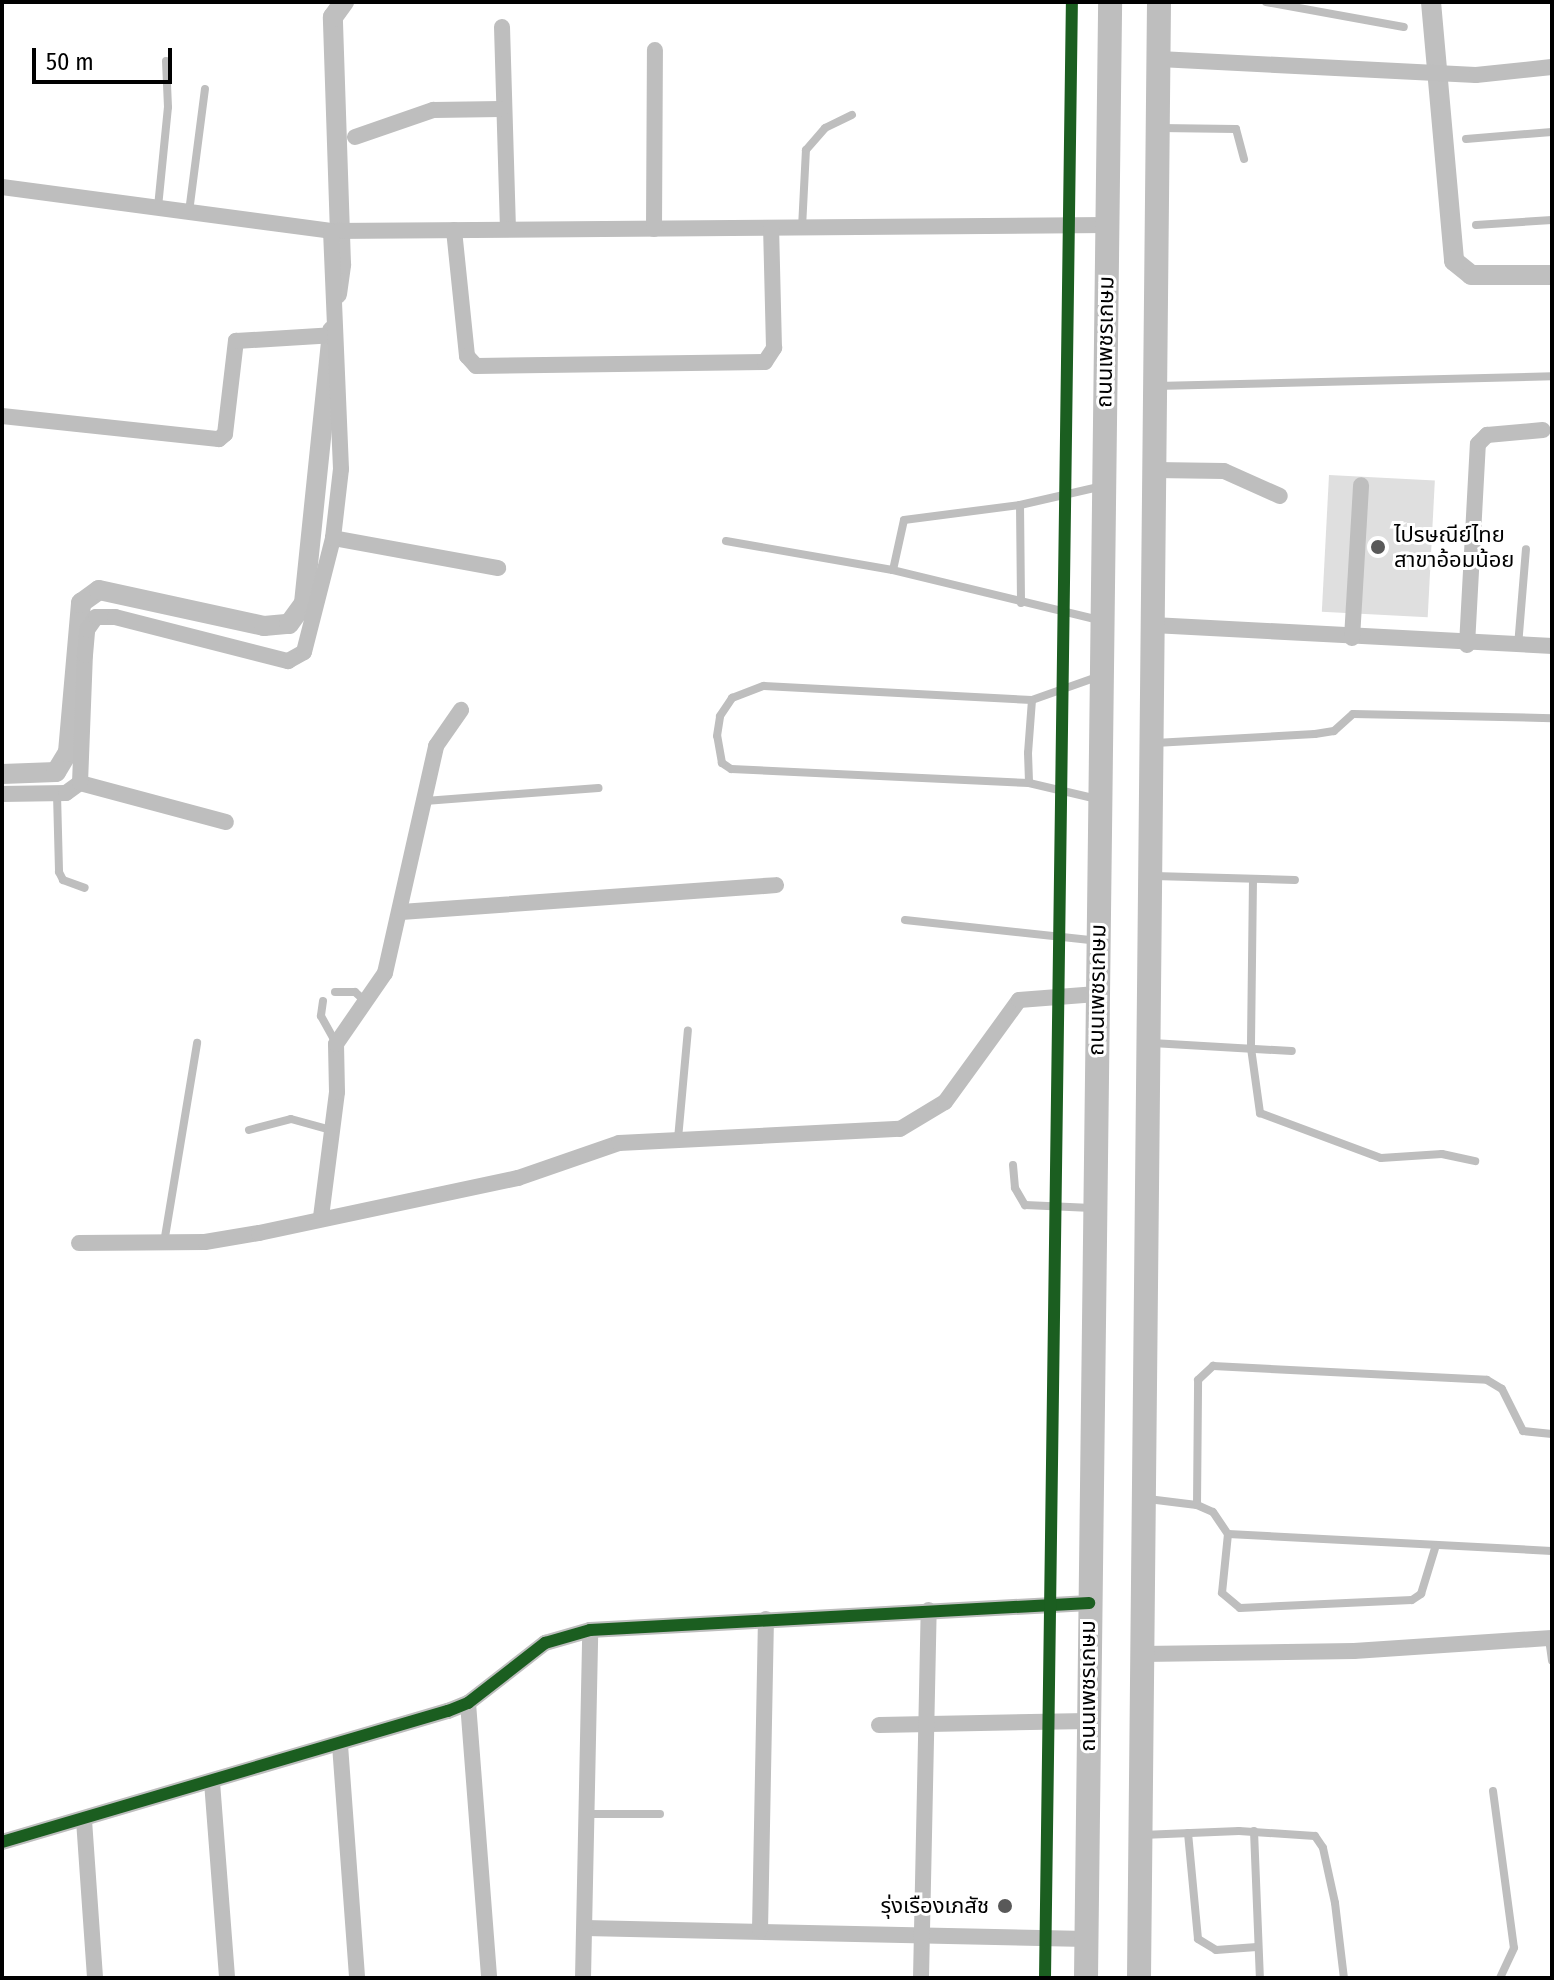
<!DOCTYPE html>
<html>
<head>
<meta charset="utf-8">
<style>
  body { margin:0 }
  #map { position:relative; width:1554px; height:1980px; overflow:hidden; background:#fff; font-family:"Fira Sans Condensed","Noto Sans Thai",sans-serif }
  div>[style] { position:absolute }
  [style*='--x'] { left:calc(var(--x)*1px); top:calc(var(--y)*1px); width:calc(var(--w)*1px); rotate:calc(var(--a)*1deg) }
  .canal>* { height:20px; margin:-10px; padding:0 10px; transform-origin:10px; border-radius:10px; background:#bfbfbf }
  .building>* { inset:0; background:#dfdfdf; transform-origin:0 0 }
  .service>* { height:8px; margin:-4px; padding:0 4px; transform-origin:4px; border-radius:4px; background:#bebebe }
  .minor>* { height:16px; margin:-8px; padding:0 8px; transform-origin:8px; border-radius:8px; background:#bebebe }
  .primary>* { height:24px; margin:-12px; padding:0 12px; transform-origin:12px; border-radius:12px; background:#bebebe }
  .cycleway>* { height:12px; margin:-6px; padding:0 6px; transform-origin:6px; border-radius:6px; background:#1b5e20 }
  .dots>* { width:22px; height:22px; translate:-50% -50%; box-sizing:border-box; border:4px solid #fff; border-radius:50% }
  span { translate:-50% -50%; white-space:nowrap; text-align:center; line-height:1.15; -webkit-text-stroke:6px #fff; paint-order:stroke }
  .street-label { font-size:22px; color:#000 }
  .poi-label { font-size:22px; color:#000 }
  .left { translate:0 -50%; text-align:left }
  .right { translate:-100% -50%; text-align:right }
  .frame { position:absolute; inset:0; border:4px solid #000; pointer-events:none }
  .scale { position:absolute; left:32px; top:48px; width:140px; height:36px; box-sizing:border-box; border:4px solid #000; border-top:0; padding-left:10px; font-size:24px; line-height:28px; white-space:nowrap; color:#000; -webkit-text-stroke:6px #fff; paint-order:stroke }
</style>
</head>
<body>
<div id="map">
  <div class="canal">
    <div style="--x:1431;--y:2;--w:260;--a:84.9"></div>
    <div style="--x:1454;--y:261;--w:22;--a:39"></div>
    <div style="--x:1471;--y:275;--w:81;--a:0"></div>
    <div style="--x:337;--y:294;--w:30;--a:-82"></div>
    <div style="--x:341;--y:264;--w:247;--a:-91.9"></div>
    <div style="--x:333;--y:17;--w:19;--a:-54"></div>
    <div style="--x:2;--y:774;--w:54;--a:-2.1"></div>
    <div style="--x:56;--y:772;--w:23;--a:-59"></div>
    <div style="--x:68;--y:752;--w:150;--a:-85"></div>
    <div style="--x:81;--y:603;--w:22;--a:-36"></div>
    <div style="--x:99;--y:590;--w:169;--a:12.3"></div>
    <div style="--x:264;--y:626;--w:25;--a:-5"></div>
    <div style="--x:289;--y:624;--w:26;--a:-54"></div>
    <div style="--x:304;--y:603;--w:274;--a:-84.1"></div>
  </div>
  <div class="building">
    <div style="left:1329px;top:475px;width:106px;height:137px;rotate:3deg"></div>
  </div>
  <div class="service">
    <div style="--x:1266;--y:2;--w:140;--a:10.3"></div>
    <div style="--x:1160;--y:128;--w:76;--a:0.8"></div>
    <div style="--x:1236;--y:129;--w:31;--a:75"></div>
    <div style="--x:1466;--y:139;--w:86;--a:-4.7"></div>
    <div style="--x:158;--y:207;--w:100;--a:-84.3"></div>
    <div style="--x:168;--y:107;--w:46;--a:-92.5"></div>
    <div style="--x:189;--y:212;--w:124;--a:-82.6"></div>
    <div style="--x:1476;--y:225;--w:76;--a:-3.8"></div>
    <div style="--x:802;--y:228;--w:78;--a:-87.1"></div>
    <div style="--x:806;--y:150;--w:29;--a:-49"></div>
    <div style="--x:825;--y:128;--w:30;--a:-26"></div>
    <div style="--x:1156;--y:386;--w:396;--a:-1.4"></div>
    <div style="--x:1020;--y:505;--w:98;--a:89.4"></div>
    <div style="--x:726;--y:541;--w:169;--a:9.9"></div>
    <div style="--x:1099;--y:620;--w:212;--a:-166.4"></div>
    <div style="--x:893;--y:570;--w:51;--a:-77.6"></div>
    <div style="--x:904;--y:520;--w:117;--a:-7.4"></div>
    <div style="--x:1020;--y:505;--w:85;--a:-12.9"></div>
    <div style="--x:1518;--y:646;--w:97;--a:-85.3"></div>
    <div style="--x:1097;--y:677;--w:69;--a:160.5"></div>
    <div style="--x:1032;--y:700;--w:53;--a:94.3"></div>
    <div style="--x:1028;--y:753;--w:30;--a:88"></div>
    <div style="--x:1029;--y:783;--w:70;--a:13.2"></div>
    <div style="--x:1155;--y:743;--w:160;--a:-3.2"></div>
    <div style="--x:1315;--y:734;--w:19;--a:-9"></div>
    <div style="--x:1334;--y:731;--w:25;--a:-42"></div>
    <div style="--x:1353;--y:714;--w:199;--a:1.2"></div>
    <div style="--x:1029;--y:783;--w:298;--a:-177.3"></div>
    <div style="--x:731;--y:769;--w:11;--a:-146"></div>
    <div style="--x:722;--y:763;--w:27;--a:-100"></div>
    <div style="--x:717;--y:736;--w:20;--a:-81"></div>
    <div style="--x:720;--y:716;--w:22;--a:-56"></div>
    <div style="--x:732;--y:698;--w:34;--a:-21"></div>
    <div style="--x:764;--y:686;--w:268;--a:3"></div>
    <div style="--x:57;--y:794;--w:78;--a:88.5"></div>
    <div style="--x:59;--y:872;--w:9;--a:63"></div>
    <div style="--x:63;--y:880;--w:23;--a:20"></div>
    <div style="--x:425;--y:801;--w:174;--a:-4.3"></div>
    <div style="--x:1154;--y:876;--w:141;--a:1.6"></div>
    <div style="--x:1253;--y:879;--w:169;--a:90.7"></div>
    <div style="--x:1251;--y:1048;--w:66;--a:82.1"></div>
    <div style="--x:1260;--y:1113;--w:129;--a:20.4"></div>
    <div style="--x:1381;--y:1158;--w:61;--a:-3.8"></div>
    <div style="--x:1442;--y:1154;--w:34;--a:12"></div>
    <div style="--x:905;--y:920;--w:193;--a:6.2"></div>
    <div style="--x:335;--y:992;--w:20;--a:0"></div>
    <div style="--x:355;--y:992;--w:15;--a:42"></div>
    <div style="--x:323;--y:1001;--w:15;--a:98"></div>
    <div style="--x:321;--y:1016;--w:31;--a:61"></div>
    <div style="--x:1152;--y:1043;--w:140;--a:3.3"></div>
    <div style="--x:249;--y:1130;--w:43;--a:-14.7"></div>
    <div style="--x:291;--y:1119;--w:41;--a:15.4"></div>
    <div style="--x:678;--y:1139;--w:109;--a:-84.8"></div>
    <div style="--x:1013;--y:1165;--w:23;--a:85"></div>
    <div style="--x:1015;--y:1188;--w:20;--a:60"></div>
    <div style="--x:1025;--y:1205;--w:67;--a:2.6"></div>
    <div style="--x:164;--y:1243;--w:203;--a:-80.6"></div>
    <div style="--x:1148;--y:1499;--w:49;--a:7"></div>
    <div style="--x:1197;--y:1505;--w:17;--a:24"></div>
    <div style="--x:1213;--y:1512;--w:27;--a:56"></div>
    <div style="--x:1228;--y:1534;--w:324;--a:3"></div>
    <div style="--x:1197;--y:1505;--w:125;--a:-89.5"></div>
    <div style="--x:1198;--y:1380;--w:21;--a:-43"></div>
    <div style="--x:1213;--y:1366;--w:274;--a:2.9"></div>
    <div style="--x:1487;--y:1380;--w:17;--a:31"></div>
    <div style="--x:1502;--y:1389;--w:47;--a:63.4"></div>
    <div style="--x:1523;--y:1431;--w:29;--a:6"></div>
    <div style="--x:1228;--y:1534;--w:59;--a:95.8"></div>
    <div style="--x:1222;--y:1593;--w:23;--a:40"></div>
    <div style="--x:1240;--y:1608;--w:172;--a:-2.7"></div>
    <div style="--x:1412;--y:1600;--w:11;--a:-34"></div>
    <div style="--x:1421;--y:1594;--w:51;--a:-73"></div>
    <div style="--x:1549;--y:1639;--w:22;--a:82"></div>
    <div style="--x:1493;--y:1791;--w:158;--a:82.4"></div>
    <div style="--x:1514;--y:1948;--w:33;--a:115"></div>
    <div style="--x:587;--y:1814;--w:73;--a:0"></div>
    <div style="--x:1254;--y:1831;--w:147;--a:87.7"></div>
    <div style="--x:1188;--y:1833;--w:106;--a:84.6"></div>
    <div style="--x:1198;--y:1939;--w:21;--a:31"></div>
    <div style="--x:1216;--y:1950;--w:41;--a:-4.2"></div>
    <div style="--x:1142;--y:1835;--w:97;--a:-2.4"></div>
    <div style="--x:1239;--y:1831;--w:76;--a:3.8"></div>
    <div style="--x:1315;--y:1836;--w:14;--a:56"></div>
    <div style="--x:1323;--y:1848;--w:56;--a:77.7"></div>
    <div style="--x:1335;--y:1903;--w:76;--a:83.2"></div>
  </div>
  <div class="minor">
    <div style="--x:502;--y:27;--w:202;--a:88.3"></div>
    <div style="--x:1159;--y:59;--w:317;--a:2.9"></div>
    <div style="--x:1476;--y:75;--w:76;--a:-6"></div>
    <div style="--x:355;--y:137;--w:83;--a:-19.1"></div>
    <div style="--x:433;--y:110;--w:68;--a:-0.8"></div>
    <div style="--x:2;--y:187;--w:332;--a:7.6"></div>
    <div style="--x:331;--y:231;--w:776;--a:-0.44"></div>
    <div style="--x:654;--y:229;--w:179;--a:-89.7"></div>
    <div style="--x:454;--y:230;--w:127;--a:84.1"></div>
    <div style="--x:467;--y:356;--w:13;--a:48"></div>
    <div style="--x:476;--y:366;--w:289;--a:-0.8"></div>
    <div style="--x:765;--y:362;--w:17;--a:-57"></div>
    <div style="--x:774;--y:348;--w:120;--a:-91.4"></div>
    <div style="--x:2;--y:416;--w:218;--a:6.1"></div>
    <div style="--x:219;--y:439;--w:8;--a:-40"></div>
    <div style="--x:225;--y:434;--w:94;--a:-83.3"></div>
    <div style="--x:236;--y:341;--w:99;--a:-3.5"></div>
    <div style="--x:1155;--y:470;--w:69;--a:0.8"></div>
    <div style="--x:1224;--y:471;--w:61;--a:24.1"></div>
    <div style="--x:333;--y:538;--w:168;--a:10.3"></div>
    <div style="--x:1153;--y:625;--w:400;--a:3"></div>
    <div style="--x:1352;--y:638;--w:153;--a:-86.6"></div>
    <div style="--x:1467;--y:645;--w:201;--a:-86.9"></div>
    <div style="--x:1478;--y:444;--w:13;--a:-45"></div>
    <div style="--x:1487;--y:435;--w:56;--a:-5.1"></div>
    <div style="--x:80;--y:783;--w:151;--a:15"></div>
    <div style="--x:2;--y:794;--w:64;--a:-0.9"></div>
    <div style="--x:66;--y:793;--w:17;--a:-36"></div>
    <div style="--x:80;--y:783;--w:128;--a:-87.8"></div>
    <div style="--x:85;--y:655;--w:25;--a:-85"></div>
    <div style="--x:87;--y:630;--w:16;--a:-55"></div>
    <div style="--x:96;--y:617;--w:19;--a:0"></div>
    <div style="--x:115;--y:617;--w:179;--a:14.3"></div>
    <div style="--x:288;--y:661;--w:18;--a:-29"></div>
    <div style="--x:304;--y:652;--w:118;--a:-75.7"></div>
    <div style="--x:333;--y:538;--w:69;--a:-83.4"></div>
    <div style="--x:341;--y:469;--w:238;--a:-92.4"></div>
    <div style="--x:401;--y:912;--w:376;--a:-4.1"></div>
    <div style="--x:321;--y:1217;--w:126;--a:-82.7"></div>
    <div style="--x:337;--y:1092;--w:48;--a:-91.2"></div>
    <div style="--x:336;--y:1044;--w:86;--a:-55.4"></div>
    <div style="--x:385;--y:973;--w:233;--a:-77.3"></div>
    <div style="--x:436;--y:746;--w:44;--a:-55.2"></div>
    <div style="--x:79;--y:1243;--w:126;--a:-0.5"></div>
    <div style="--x:205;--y:1242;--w:55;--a:-9.5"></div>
    <div style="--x:259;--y:1233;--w:265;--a:-12"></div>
    <div style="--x:518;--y:1178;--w:107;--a:-19.1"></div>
    <div style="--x:619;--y:1143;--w:281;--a:-2.9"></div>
    <div style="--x:900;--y:1129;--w:52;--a:-31"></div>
    <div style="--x:945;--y:1102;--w:126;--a:-54"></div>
    <div style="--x:1019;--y:1000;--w:78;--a:-4.4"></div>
    <div style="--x:1142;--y:1654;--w:212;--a:-0.8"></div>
    <div style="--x:1354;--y:1651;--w:198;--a:-3.8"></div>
    <div style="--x:468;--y:1703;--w:276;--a:85.6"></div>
    <div style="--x:879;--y:1725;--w:209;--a:-1.1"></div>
    <div style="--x:340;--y:1745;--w:234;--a:85.8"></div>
    <div style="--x:212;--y:1782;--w:197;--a:85.6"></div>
    <div style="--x:84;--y:1820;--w:158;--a:86"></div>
    <div style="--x:2;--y:1842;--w:465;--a:-16.4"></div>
    <div style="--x:448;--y:1711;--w:22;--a:-22"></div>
    <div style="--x:468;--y:1703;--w:98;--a:-37.9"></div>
    <div style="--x:545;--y:1643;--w:47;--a:-16.1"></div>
    <div style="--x:590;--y:1630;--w:500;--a:-3.1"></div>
    <div style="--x:585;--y:1928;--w:502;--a:1.26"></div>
    <div style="--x:760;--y:1930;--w:311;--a:-88.9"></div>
    <div style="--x:583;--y:1978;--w:348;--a:-88.8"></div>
    <div style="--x:921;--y:1978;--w:368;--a:-88.8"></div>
  </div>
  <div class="primary">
    <div style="--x:1086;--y:1978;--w:1976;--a:-89.3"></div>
    <div style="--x:1139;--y:1978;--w:1976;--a:-89.42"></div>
  </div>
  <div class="cycleway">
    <div style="--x:2;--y:1842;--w:465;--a:-16.4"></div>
    <div style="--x:448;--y:1711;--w:22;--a:-22"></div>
    <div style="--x:468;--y:1703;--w:98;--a:-37.9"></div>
    <div style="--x:545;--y:1643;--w:47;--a:-16.1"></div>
    <div style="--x:590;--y:1630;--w:500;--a:-3.1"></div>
    <div style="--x:1045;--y:1978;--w:1976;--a:-89.22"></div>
  </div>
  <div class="dots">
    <div style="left:1378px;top:547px;background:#595959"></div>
    <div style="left:1005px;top:1906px;background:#595959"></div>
  </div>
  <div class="street-label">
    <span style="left:1105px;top:342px;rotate:-89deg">ถนนเพชรเกษม</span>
    <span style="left:1097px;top:990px;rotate:-89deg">ถนนเพชรเกษม</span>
    <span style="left:1088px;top:1686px;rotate:-90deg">ถนนเพชรเกษม</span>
  </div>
  <div class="poi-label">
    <span class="left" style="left:1394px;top:547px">ไปรษณีย์ไทย<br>สาขาอ้อมน้อย</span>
    <span class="right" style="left:989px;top:1906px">รุ่งเรืองเภสัช</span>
  </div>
  <div class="frame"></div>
  <div class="scale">50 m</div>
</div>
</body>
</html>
